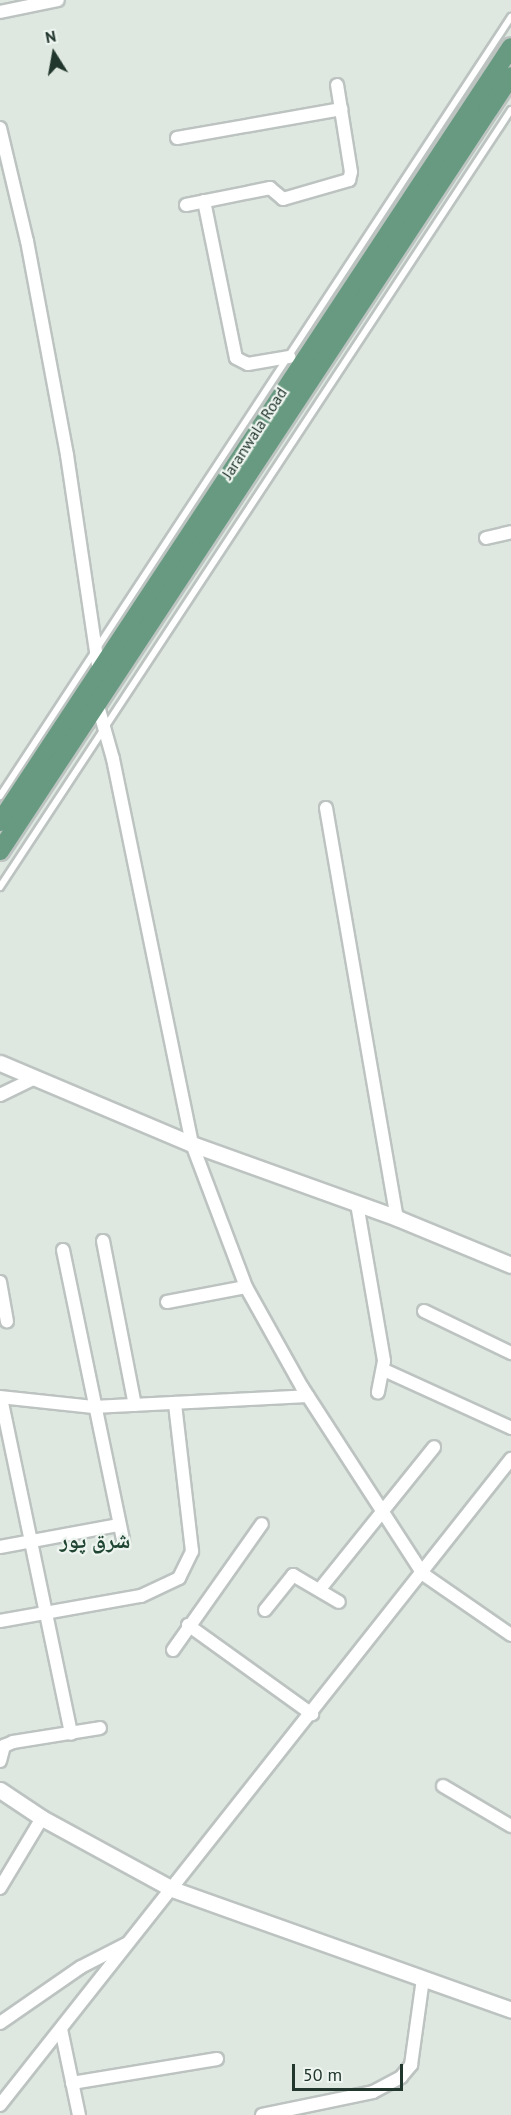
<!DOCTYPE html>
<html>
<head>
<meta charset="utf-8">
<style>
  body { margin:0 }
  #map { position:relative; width:511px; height:2115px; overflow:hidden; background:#dee8e1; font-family:"PT Sans","Noto Naskh Arabic",sans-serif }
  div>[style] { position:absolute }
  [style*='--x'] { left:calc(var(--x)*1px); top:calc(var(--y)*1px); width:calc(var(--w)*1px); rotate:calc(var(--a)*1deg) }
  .roads { filter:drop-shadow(2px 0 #bcc3c0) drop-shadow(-2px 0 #bcc3c0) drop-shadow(0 2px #bcc3c0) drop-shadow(0 -2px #bcc3c0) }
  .service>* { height:6px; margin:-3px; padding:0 3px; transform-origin:3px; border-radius:3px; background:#fff }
  .minor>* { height:12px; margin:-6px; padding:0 6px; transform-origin:6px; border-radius:6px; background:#fff }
  .tertiary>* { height:15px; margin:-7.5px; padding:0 7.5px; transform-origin:7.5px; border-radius:7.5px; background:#fff }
  .primary>* { height:18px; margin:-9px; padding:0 9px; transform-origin:9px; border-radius:9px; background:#679a80 }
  span { translate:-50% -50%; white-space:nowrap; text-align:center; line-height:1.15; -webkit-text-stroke:4.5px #eef5f0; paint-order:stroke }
  .street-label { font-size:16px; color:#21362c }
  .district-label { font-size:22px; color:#204633; font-weight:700 }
  .north { position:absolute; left:24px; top:24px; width:60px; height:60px; -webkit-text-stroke:4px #eef5f0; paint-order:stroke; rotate:349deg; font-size:16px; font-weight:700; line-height:24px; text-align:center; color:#21362c }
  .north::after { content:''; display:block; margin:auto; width:21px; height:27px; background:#21362c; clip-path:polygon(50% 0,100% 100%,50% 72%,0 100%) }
  .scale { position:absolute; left:292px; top:2064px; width:111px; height:27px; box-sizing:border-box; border:3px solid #21362c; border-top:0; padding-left:8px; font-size:18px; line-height:21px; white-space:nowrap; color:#21362c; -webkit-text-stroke:4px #eef5f0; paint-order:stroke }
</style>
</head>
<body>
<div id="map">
  <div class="roads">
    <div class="service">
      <div style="--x:0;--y:796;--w:932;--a:-56.74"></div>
      <div style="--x:0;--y:887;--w:930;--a:-56.67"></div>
    </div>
    <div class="minor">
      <div style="--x:0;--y:12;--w:59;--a:-11.7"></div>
      <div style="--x:0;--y:128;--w:116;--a:76.6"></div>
      <div style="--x:27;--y:241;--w:218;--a:79.4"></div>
      <div style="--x:67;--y:455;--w:219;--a:81.6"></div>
      <div style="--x:177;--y:138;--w:167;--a:-10"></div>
      <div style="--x:204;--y:201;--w:160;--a:78.5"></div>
      <div style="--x:236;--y:358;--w:13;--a:27"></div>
      <div style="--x:248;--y:364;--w:42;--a:-9.7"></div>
      <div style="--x:186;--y:205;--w:86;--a:-11.4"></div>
      <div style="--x:270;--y:188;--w:17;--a:40"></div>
      <div style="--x:283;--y:199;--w:69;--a:-16.1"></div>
      <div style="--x:349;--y:180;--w:8;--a:-76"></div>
      <div style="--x:351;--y:172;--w:88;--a:-99.1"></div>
      <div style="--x:486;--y:538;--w:26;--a:-13"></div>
      <div style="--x:98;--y:706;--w:55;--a:74.2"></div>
      <div style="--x:113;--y:759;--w:393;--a:78.4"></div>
      <div style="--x:192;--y:1144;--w:153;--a:69.3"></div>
      <div style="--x:246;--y:1287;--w:115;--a:60.8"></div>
      <div style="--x:302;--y:1387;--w:223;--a:57.1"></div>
      <div style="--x:423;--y:1574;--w:107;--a:34.7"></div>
      <div style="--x:326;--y:808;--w:416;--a:80.2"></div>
      <div style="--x:0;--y:1095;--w:37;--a:-26"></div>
      <div style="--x:357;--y:1204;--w:159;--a:80.2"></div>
      <div style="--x:384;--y:1361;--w:32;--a:101"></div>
      <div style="--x:103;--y:1241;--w:167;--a:79"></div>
      <div style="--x:63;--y:1250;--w:297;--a:78.3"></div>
      <div style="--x:0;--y:1282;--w:40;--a:80"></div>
      <div style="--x:167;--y:1302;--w:80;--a:-10.8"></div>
      <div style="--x:424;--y:1311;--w:97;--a:25.8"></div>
      <div style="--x:384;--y:1370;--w:140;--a:24.5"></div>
      <div style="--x:0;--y:1397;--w:94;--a:6.1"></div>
      <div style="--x:93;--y:1407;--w:215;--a:-2.9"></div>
      <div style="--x:1;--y:1398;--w:343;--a:78.2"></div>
      <div style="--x:0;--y:1547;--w:121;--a:-10.5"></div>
      <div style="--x:320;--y:1589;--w:182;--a:-51.2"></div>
      <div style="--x:265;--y:1610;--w:45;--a:-51.3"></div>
      <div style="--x:293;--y:1575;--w:53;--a:30.4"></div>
      <div style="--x:0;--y:1621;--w:143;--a:-10.1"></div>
      <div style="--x:141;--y:1596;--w:42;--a:-25.3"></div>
      <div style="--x:179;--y:1578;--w:30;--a:-64"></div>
      <div style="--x:192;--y:1551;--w:149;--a:-96.6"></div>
      <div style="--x:188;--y:1625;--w:153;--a:35.7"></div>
      <div style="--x:173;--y:1650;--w:154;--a:-54.8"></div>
      <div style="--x:0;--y:1761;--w:16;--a:-75"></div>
      <div style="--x:4;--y:1746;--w:10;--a:-24"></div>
      <div style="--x:13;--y:1742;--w:88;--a:-9.1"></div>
      <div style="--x:443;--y:1786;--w:79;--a:30.5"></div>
      <div style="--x:0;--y:1888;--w:82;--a:-59"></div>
      <div style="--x:0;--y:2023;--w:98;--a:-34.7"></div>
      <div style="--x:81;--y:1967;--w:51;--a:-27.1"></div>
      <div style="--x:61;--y:2029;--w:88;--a:78.2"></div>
      <div style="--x:72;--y:2083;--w:147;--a:-9.4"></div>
      <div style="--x:0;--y:2105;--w:824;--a:-51.66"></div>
      <div style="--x:262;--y:2115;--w:113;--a:-11.7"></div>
      <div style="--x:373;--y:2092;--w:32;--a:-28"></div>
      <div style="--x:401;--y:2077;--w:16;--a:-50"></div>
      <div style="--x:411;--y:2065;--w:88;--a:-82.1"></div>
    </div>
    <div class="tertiary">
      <div style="--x:0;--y:1063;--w:208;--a:22.9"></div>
      <div style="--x:192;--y:1144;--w:218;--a:19.8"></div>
      <div style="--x:397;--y:1218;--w:123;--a:22.4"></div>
      <div style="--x:0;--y:1790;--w:50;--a:33.7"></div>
      <div style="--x:42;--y:1818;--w:148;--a:28.6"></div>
      <div style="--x:172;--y:1889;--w:360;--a:19.6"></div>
    </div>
    <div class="primary">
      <div style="--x:0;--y:822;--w:928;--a:-56.6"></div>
      <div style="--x:0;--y:851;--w:928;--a:-56.6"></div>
    </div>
  </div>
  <div class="street-label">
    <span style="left:254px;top:433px;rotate:-57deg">Jaranwala Road</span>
  </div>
  <div class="district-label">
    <span style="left:95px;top:1541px">شرق پور</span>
  </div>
  <div class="north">N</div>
  <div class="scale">50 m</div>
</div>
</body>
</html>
